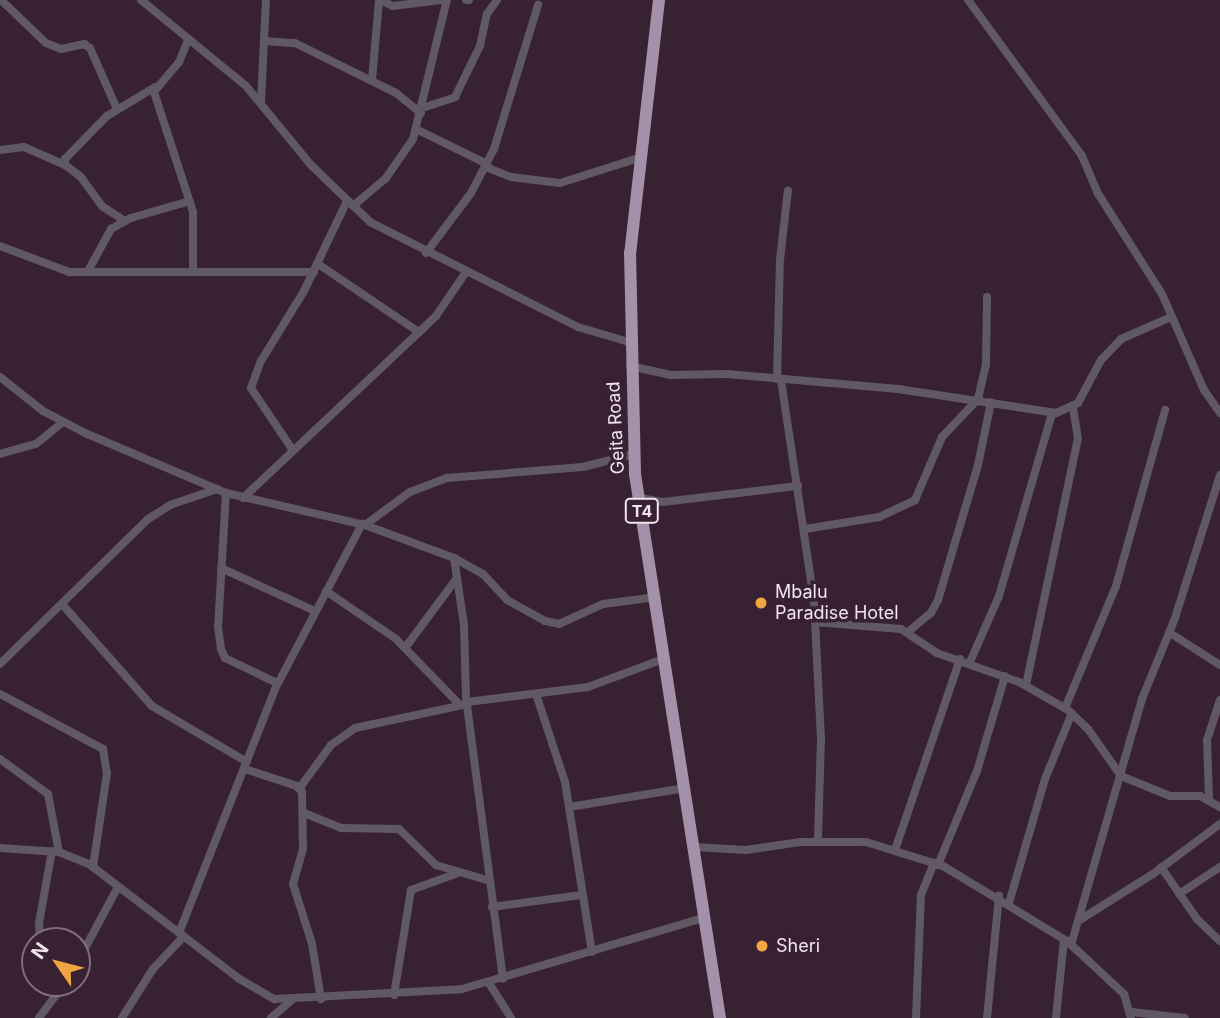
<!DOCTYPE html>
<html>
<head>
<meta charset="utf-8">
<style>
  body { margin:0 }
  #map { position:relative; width:1220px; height:1018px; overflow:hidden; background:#372132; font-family:Inter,sans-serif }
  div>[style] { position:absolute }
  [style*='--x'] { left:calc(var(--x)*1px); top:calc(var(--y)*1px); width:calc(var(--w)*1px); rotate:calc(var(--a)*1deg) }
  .minor>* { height:8px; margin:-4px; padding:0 4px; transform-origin:4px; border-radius:4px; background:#605964 }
  .trunk>* { height:12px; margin:-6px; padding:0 6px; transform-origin:6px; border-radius:6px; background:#a291a8 }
  .dots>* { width:19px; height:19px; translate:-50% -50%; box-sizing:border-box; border:4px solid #372132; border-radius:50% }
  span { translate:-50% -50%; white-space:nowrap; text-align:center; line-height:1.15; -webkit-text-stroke:7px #372132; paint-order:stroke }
  .shield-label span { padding:2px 5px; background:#372132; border:2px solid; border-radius:5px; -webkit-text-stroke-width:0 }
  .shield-label { font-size:16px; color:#f3e4ef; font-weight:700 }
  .street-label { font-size:18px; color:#f3e4ef }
  .poi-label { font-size:18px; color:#f3e4ef }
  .left { translate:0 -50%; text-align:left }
  .north { position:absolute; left:21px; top:927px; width:70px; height:70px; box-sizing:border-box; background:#372132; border:2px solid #826f7e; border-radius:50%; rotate:305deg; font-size:19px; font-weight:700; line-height:28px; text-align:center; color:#f3e4ef }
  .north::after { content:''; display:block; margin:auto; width:24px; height:32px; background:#f1a540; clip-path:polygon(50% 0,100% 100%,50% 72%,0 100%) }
</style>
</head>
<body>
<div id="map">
  <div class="minor">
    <div style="--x:1;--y:0;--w:62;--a:43.7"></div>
    <div style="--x:46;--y:43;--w:16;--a:22"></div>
    <div style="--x:61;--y:49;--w:24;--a:-12"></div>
    <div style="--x:84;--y:44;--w:7;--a:34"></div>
    <div style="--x:90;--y:48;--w:67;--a:66.1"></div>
    <div style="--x:141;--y:0;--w:136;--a:39.3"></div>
    <div style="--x:246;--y:86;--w:102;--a:50.6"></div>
    <div style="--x:311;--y:165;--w:82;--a:44"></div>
    <div style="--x:370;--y:222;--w:233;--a:26.8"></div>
    <div style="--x:578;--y:327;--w:53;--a:16.4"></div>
    <div style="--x:380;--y:0;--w:14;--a:25"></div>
    <div style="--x:393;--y:6;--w:48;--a:-7.1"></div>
    <div style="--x:466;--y:0;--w:3;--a:0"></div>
    <div style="--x:968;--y:0;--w:193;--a:53.8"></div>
    <div style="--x:1082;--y:156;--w:39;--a:67"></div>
    <div style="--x:1097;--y:192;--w:121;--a:57.5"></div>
    <div style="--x:1162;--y:294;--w:105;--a:66.4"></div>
    <div style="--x:1204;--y:390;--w:28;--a:55"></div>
    <div style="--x:188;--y:40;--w:24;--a:112"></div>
    <div style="--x:179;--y:62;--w:39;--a:130"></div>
    <div style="--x:154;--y:92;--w:126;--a:72"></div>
    <div style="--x:193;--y:212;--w:59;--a:90"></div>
    <div style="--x:264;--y:41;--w:31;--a:4"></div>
    <div style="--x:295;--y:43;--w:113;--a:26.3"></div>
    <div style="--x:396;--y:93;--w:32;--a:39"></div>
    <div style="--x:372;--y:80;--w:80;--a:-85"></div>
    <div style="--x:261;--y:102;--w:102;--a:-87.2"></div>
    <div style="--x:422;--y:108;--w:35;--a:-18"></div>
    <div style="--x:455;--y:97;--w:57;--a:-63.9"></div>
    <div style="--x:480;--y:46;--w:33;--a:-78"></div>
    <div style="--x:487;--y:14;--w:17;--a:-54"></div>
    <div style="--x:416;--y:129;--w:79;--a:26.2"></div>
    <div style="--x:0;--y:150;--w:24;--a:-7"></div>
    <div style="--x:24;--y:147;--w:45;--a:23.7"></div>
    <div style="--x:486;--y:167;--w:27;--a:22"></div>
    <div style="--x:511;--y:177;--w:49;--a:7"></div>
    <div style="--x:560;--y:183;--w:83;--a:-17.6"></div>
    <div style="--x:353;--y:206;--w:43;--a:-40.3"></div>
    <div style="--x:386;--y:178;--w:47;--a:-55.3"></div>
    <div style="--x:413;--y:139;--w:143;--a:-76.3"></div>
    <div style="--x:125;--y:221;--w:27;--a:-147"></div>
    <div style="--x:102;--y:206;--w:36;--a:-126"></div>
    <div style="--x:81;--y:177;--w:20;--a:-143"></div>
    <div style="--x:65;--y:165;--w:6;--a:-90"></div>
    <div style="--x:65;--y:159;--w:60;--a:-45.7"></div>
    <div style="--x:107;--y:116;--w:56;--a:-31.1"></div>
    <div style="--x:0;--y:246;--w:74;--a:20.6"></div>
    <div style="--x:69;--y:272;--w:245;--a:0"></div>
    <div style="--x:426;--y:253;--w:75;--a:-53.1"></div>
    <div style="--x:471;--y:193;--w:50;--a:-62.4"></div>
    <div style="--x:494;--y:149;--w:151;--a:-73"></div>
    <div style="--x:318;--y:264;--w:122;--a:34"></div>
    <div style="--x:88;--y:271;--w:48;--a:-61.3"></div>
    <div style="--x:111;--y:229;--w:23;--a:-29"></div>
    <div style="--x:131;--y:218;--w:61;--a:-16.1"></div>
    <div style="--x:630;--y:366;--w:42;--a:12.4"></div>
    <div style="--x:671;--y:375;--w:56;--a:-1"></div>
    <div style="--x:727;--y:374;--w:172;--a:5"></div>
    <div style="--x:898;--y:389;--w:160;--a:8.6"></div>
    <div style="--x:1056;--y:413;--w:24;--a:-24"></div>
    <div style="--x:1078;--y:403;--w:49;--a:-61.9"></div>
    <div style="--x:1101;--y:360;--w:29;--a:-46"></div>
    <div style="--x:1121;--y:339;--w:55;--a:-23.7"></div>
    <div style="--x:0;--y:377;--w:55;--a:38.3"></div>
    <div style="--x:43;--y:411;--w:47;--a:27.6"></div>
    <div style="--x:85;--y:433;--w:153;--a:23.1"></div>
    <div style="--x:226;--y:493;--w:143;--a:13"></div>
    <div style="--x:365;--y:525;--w:95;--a:20.3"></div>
    <div style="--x:454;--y:558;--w:33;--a:29"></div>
    <div style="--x:483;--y:574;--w:35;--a:47"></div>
    <div style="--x:507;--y:600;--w:43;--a:28.9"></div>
    <div style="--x:545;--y:621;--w:14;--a:12"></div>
    <div style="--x:559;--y:624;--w:48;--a:-24.4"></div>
    <div style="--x:603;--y:604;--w:54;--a:-7.4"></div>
    <div style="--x:777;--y:379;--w:119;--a:-88.6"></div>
    <div style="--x:780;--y:260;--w:70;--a:-83.5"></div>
    <div style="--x:781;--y:380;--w:222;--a:81.5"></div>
    <div style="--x:814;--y:600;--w:138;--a:87.1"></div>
    <div style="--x:821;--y:738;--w:104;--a:91.7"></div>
    <div style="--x:292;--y:449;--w:73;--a:-123.9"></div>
    <div style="--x:251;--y:388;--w:29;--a:-70"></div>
    <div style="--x:261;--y:361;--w:82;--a:-58.4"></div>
    <div style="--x:304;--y:291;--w:100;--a:-64.5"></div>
    <div style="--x:0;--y:454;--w:37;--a:-16"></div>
    <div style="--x:36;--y:444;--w:35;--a:-39"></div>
    <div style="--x:226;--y:493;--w:134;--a:93.4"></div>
    <div style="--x:218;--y:627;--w:22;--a:82"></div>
    <div style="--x:221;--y:649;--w:10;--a:66"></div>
    <div style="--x:225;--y:658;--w:58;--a:25.7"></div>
    <div style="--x:243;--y:498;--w:265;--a:-43.3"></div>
    <div style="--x:436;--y:316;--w:53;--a:-55.7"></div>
    <div style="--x:640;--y:498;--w:23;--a:10"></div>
    <div style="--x:663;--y:502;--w:136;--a:-6.8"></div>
    <div style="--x:365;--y:525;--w:56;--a:-36.3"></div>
    <div style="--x:410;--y:492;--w:40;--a:-21"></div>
    <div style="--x:447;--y:478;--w:136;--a:-4.6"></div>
    <div style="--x:583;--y:467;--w:53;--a:-14.3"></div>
    <div style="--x:805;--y:529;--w:75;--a:-9.2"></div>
    <div style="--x:879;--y:517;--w:40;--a:-25"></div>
    <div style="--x:915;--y:500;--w:69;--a:-66.8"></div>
    <div style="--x:942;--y:437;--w:52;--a:-46.5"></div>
    <div style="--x:978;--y:399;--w:36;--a:-77"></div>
    <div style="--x:986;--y:364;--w:67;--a:-89.1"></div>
    <div style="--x:454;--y:558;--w:68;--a:81.5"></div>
    <div style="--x:464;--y:625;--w:73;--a:88.4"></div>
    <div style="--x:466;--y:698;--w:283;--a:82.5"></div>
    <div style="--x:221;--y:568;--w:103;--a:24.6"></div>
    <div style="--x:326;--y:591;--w:85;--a:34.4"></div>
    <div style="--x:396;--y:639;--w:92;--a:45.9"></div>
    <div style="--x:62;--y:604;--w:136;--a:48.6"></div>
    <div style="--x:152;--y:706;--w:110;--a:30.5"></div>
    <div style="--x:815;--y:622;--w:86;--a:4.7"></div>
    <div style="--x:901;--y:629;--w:43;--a:33.7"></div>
    <div style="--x:937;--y:653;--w:87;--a:19.5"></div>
    <div style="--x:1019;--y:682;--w:56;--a:29.7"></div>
    <div style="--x:1068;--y:710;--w:28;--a:44"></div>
    <div style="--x:1088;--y:729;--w:57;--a:54.9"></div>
    <div style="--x:1121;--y:776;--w:53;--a:22.2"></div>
    <div style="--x:1170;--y:796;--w:30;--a:0"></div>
    <div style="--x:1200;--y:796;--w:23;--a:29"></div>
    <div style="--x:908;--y:632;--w:30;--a:-40"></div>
    <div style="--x:931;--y:613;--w:15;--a:-62"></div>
    <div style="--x:938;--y:600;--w:141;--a:-73.5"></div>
    <div style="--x:978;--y:465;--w:64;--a:-78.3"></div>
    <div style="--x:1170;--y:633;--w:59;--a:32.6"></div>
    <div style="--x:405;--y:648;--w:87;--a:-53.4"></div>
    <div style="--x:970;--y:662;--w:72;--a:-66.3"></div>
    <div style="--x:999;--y:596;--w:191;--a:-73.8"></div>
    <div style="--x:0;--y:664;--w:207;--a:-44.4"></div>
    <div style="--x:148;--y:519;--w:26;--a:-32"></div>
    <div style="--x:170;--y:505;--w:50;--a:-18.8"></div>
    <div style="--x:1026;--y:685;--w:251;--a:-78.1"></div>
    <div style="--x:1078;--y:439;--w:32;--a:-99"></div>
    <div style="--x:0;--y:694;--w:117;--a:28.1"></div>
    <div style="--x:103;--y:749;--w:24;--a:81"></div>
    <div style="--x:107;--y:773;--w:95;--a:98.5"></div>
    <div style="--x:536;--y:694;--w:93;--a:71.8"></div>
    <div style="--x:565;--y:782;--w:172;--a:81"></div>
    <div style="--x:467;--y:702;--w:122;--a:-7.1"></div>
    <div style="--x:588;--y:687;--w:83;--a:-20.4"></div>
    <div style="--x:1065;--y:708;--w:132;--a:-67.3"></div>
    <div style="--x:1116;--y:586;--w:183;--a:-74.4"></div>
    <div style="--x:0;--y:759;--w:59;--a:36.1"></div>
    <div style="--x:48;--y:794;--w:59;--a:79.3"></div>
    <div style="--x:245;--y:769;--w:55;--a:18.1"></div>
    <div style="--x:297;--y:786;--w:8;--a:50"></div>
    <div style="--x:302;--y:792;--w:57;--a:89"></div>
    <div style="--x:303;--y:849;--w:36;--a:106"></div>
    <div style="--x:293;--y:884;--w:63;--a:72.4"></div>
    <div style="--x:312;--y:944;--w:56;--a:80.7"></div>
    <div style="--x:299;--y:789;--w:54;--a:-54"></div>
    <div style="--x:331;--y:745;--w:29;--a:-35"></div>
    <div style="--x:355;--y:728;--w:116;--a:-12"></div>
    <div style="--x:1209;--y:799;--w:59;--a:-91.9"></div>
    <div style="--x:1207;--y:740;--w:42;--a:-72"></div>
    <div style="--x:569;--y:807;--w:118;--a:-9.3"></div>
    <div style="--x:304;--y:813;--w:40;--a:22"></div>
    <div style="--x:341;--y:828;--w:58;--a:1"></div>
    <div style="--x:399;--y:829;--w:52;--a:44.2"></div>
    <div style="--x:436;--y:865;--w:56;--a:16.5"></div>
    <div style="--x:694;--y:847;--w:52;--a:3.3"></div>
    <div style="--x:746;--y:850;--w:55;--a:-8.4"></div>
    <div style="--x:800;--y:842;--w:66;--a:0"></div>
    <div style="--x:866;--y:842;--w:81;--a:17.3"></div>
    <div style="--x:943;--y:866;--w:145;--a:31.2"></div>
    <div style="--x:1067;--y:941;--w:78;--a:42.9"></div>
    <div style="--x:1124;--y:994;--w:25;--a:74"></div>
    <div style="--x:0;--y:848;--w:59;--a:3.9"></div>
    <div style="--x:59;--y:852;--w:32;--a:22"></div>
    <div style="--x:89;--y:864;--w:188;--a:37.4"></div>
    <div style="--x:238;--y:978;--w:42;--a:30.3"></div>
    <div style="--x:274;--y:999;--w:188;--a:-3"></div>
    <div style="--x:462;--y:989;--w:252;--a:-16.4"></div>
    <div style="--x:895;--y:850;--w:202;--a:-71.2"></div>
    <div style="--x:938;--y:865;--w:102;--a:-67.5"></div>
    <div style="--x:977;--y:771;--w:99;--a:-73.6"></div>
    <div style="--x:1161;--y:867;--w:63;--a:55.3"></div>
    <div style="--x:1197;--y:919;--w:32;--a:44"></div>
    <div style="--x:1179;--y:894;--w:49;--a:-33.4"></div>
    <div style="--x:1009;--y:903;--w:129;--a:-73.8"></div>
    <div style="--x:1045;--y:779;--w:71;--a:-67.8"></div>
    <div style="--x:492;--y:907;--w:90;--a:-7.7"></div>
    <div style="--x:1078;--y:921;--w:89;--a:-32.1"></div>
    <div style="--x:1153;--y:874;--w:84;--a:-36.7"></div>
    <div style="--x:179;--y:933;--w:262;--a:-68.5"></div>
    <div style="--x:275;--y:689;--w:187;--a:-62.2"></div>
    <div style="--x:40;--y:941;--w:18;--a:-93"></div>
    <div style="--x:39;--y:923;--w:73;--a:-79.8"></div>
    <div style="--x:1071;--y:945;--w:256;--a:-73.9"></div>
    <div style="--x:1142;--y:699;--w:87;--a:-67.8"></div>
    <div style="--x:1175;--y:618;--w:150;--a:-72.5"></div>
    <div style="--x:77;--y:963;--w:86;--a:-61.7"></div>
    <div style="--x:489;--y:983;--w:41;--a:57.8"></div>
    <div style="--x:394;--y:995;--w:106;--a:-80.8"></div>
    <div style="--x:411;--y:890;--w:50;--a:-19.9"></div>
    <div style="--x:1132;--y:1012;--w:53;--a:6.5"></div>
    <div style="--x:39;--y:1018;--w:44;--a:-53.4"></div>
    <div style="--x:122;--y:1018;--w:58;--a:-57.7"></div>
    <div style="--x:153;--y:969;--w:45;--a:-46.8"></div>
    <div style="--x:271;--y:1018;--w:28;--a:-41"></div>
    <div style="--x:916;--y:1018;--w:123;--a:-87.7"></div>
    <div style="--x:921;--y:895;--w:35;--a:-68"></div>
    <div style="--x:987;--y:1018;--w:123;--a:-84.4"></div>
    <div style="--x:1056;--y:1018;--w:79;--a:-84.2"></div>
  </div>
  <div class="trunk">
    <div style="--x:659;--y:0;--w:255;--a:96.5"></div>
    <div style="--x:630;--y:253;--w:221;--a:88.7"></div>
    <div style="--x:635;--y:474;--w:551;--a:81.12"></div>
  </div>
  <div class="dots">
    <div style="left:761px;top:603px;background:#f1a540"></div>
    <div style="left:762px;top:946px;background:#f1a540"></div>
  </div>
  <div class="shield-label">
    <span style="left:642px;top:511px">T4</span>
  </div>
  <div class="street-label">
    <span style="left:616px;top:428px;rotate:-93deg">Geita Road</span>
  </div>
  <div class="poi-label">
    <span class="left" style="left:775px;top:603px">Mbalu<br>Paradise Hotel</span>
    <span class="left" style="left:776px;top:946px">Sheri</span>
  </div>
  <div class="north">N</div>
</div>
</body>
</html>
